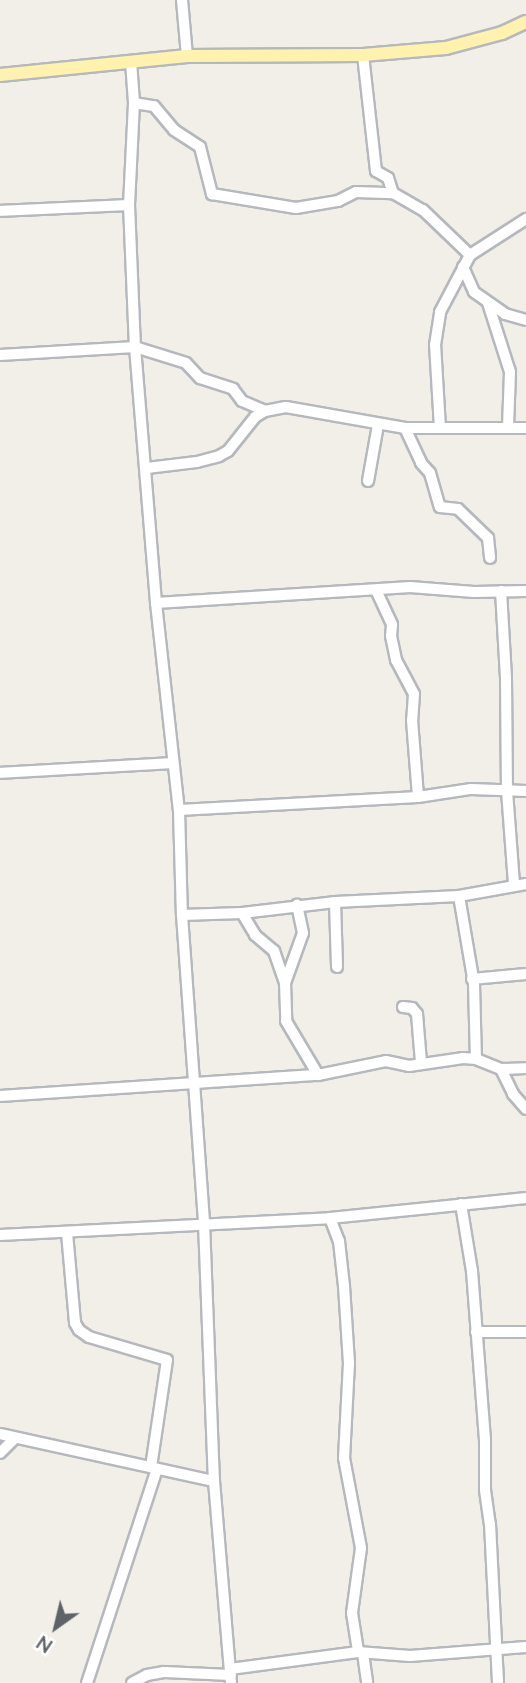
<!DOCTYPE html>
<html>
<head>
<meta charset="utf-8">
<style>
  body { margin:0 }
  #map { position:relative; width:526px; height:1683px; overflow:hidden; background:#f1efe8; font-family:Mulish,sans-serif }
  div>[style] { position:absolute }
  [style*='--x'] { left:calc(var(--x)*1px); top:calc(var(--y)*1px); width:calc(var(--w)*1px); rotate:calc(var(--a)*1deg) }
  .roads { filter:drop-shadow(2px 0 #b5b8bc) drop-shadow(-2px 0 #b5b8bc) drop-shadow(0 2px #b5b8bc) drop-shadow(0 -2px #b5b8bc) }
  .minor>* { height:10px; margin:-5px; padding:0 5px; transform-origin:5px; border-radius:5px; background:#fff }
  .major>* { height:12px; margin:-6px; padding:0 6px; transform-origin:6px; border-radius:6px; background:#fff2af }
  span { translate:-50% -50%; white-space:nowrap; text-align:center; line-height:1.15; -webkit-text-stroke:6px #fff; paint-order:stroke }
  .north { position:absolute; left:21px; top:1592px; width:70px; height:70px; -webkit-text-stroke:5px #fff; paint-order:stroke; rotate:214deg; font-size:19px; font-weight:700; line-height:28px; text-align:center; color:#5f6368 }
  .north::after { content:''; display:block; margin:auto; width:24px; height:32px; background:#5f6368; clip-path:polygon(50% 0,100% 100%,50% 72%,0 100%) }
</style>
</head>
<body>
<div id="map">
  <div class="roads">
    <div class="minor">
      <div style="--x:182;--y:0;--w:56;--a:84.9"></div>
      <div style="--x:363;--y:55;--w:117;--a:83.6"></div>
      <div style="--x:376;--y:171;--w:14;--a:30"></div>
      <div style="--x:388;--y:178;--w:16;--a:72"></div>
      <div style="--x:131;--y:61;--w:42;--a:85.9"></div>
      <div style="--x:134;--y:103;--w:102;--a:92.8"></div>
      <div style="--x:129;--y:205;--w:142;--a:87.6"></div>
      <div style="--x:135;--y:347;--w:257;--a:85.3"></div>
      <div style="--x:156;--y:603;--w:208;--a:83.7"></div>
      <div style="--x:179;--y:810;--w:105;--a:88.4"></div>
      <div style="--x:182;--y:915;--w:309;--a:85.9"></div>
      <div style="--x:204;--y:1223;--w:258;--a:87.8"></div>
      <div style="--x:214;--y:1481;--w:203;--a:85.2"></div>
      <div style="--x:134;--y:103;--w:20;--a:9"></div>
      <div style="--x:154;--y:106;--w:31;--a:50"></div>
      <div style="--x:174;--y:130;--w:31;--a:33"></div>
      <div style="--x:200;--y:147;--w:49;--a:75.7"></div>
      <div style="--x:212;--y:194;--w:85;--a:9.5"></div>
      <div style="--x:296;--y:208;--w:43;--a:-9.5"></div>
      <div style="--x:338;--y:201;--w:20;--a:-27"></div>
      <div style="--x:356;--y:192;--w:37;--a:2"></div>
      <div style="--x:393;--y:193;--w:34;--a:30"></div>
      <div style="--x:423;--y:210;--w:65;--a:43.8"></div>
      <div style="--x:0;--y:211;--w:129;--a:-2.7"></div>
      <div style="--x:463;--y:267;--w:27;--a:66"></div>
      <div style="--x:474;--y:292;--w:38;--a:35"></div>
      <div style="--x:505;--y:314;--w:22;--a:16"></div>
      <div style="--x:488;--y:303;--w:72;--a:72.3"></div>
      <div style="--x:510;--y:372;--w:55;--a:92.1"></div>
      <div style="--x:0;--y:355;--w:135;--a:-3.4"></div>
      <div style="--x:135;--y:347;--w:53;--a:17.4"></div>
      <div style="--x:186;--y:363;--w:21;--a:47"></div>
      <div style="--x:200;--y:378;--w:35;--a:18"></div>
      <div style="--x:233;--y:389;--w:15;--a:53"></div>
      <div style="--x:242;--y:401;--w:25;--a:23"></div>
      <div style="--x:405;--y:428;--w:38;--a:65"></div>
      <div style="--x:421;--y:463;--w:13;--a:48"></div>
      <div style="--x:430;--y:473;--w:35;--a:74"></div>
      <div style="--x:440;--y:507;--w:18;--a:6"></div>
      <div style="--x:458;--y:509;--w:42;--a:44"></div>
      <div style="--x:488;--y:538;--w:20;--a:84"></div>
      <div style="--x:440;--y:428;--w:83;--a:-93.4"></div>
      <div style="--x:435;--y:345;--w:33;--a:-81"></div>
      <div style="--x:440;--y:312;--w:64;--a:-62.2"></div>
      <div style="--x:470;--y:255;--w:67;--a:-32.7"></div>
      <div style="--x:147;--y:468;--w:50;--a:-6.8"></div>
      <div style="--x:197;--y:462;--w:23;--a:-15"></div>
      <div style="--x:219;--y:456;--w:10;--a:-29"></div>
      <div style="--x:228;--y:451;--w:43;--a:-51.5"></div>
      <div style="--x:255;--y:417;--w:12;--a:-31"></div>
      <div style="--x:265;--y:411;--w:21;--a:-11"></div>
      <div style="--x:286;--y:407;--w:121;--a:10"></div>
      <div style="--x:405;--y:428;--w:121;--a:0"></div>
      <div style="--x:368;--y:481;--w:57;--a:-79.9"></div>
      <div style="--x:376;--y:590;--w:38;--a:65"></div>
      <div style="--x:392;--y:625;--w:11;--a:95"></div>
      <div style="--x:391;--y:636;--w:25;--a:78"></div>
      <div style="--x:396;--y:660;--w:38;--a:62"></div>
      <div style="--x:414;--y:694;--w:26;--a:94"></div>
      <div style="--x:412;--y:720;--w:77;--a:85.5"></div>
      <div style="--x:501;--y:591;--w:88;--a:86.7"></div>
      <div style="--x:506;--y:679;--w:112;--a:89.5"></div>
      <div style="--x:507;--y:791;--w:94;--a:85.7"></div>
      <div style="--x:156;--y:603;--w:255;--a:-3.6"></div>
      <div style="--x:410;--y:587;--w:64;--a:4.5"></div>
      <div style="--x:474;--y:592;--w:52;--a:-1.1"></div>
      <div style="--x:0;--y:773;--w:173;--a:-3.3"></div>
      <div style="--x:179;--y:810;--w:239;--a:-3.1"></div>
      <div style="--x:418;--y:797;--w:54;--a:-8.6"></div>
      <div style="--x:471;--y:789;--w:55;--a:2.1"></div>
      <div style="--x:459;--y:896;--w:89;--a:80.3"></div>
      <div style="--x:474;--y:984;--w:75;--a:88.5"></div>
      <div style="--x:335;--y:902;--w:65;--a:88.2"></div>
      <div style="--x:242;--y:913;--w:26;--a:59"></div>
      <div style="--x:255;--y:935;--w:25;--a:40"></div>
      <div style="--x:274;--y:951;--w:34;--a:71"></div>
      <div style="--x:285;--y:983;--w:38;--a:88"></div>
      <div style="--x:286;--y:1021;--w:63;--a:59.3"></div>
      <div style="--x:182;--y:915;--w:60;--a:-1.9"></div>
      <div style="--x:242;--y:913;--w:94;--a:-6.7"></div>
      <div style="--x:335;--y:902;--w:124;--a:-2.8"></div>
      <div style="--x:459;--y:896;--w:68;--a:-10.2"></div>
      <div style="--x:472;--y:979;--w:54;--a:-5.3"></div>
      <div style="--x:285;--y:983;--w:53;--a:-70.2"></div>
      <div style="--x:303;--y:933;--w:29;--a:-102"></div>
      <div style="--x:403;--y:1007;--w:9;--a:6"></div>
      <div style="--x:412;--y:1008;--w:8;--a:50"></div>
      <div style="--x:417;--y:1014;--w:49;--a:85.3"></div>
      <div style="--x:501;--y:1069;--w:28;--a:64"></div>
      <div style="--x:513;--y:1094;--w:20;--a:49"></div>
      <div style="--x:0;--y:1096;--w:319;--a:-3.8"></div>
      <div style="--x:318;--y:1075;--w:69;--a:-11.6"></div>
      <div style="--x:386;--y:1061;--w:24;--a:12"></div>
      <div style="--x:409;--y:1066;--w:55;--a:-8.4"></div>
      <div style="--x:463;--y:1058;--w:13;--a:4"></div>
      <div style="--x:476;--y:1059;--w:27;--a:22"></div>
      <div style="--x:501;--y:1069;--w:25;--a:-2"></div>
      <div style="--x:461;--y:1204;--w:68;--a:80.7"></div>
      <div style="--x:472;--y:1271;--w:169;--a:85.6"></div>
      <div style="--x:485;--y:1439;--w:51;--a:90"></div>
      <div style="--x:485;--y:1490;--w:34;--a:82"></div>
      <div style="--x:490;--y:1524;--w:159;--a:87.1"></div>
      <div style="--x:330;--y:1218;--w:25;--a:69"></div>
      <div style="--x:339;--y:1241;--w:45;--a:83.7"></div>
      <div style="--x:344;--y:1286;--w:77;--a:86.3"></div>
      <div style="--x:349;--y:1363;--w:95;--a:93"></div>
      <div style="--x:344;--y:1458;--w:92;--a:79.3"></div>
      <div style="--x:361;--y:1548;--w:66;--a:97.9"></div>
      <div style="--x:352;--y:1613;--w:39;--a:81"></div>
      <div style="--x:67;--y:1233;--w:90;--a:84.9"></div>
      <div style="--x:75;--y:1323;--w:8;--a:60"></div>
      <div style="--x:79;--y:1330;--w:12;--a:35"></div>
      <div style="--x:89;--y:1337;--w:81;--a:16.4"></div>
      <div style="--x:167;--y:1360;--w:108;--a:98.5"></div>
      <div style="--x:0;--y:1235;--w:330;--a:-2.9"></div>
      <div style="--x:330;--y:1218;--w:197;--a:-5.8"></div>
      <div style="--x:476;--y:1332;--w:50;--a:0"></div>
      <div style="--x:0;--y:1434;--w:219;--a:12.4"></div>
      <div style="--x:0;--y:1453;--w:21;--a:-45"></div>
      <div style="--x:363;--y:1653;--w:30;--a:82"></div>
      <div style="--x:230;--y:1669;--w:129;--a:-7.6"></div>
      <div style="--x:358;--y:1652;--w:52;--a:4.4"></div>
      <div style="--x:410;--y:1656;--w:116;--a:-4.4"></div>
      <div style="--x:87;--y:1683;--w:225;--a:-71.9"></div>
      <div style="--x:132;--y:1683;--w:17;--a:-28"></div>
      <div style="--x:147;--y:1675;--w:17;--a:-10"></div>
      <div style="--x:164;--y:1672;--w:67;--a:2.6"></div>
    </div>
    <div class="major">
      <div style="--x:0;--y:75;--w:188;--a:-5.8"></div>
      <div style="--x:187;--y:56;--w:176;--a:-0.3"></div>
      <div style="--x:363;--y:55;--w:83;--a:-4.8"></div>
      <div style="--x:446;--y:48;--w:58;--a:-15"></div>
      <div style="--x:502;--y:33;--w:26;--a:-25"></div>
    </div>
  </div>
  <div class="north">N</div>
</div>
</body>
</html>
